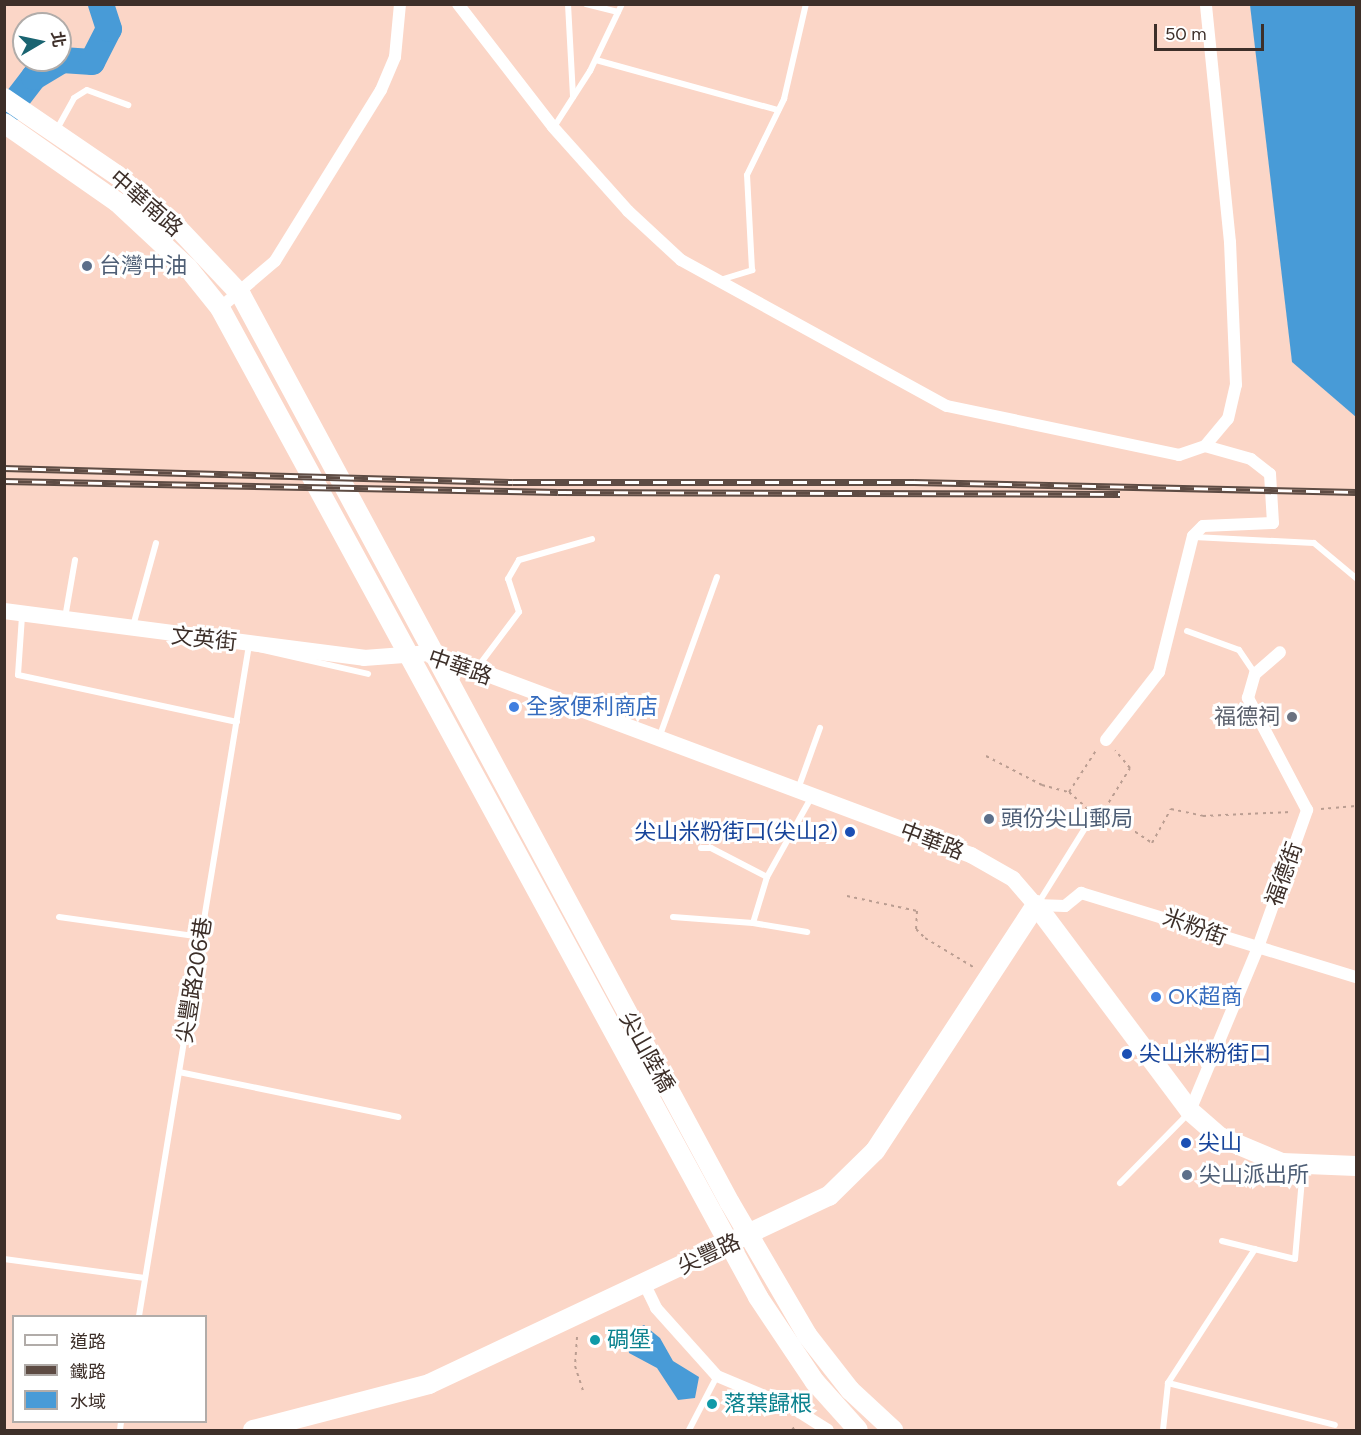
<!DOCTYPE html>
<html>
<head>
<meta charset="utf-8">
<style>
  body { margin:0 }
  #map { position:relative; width:1361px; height:1435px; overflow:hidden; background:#fbd6c7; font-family:Figtree,"Noto Sans TC",sans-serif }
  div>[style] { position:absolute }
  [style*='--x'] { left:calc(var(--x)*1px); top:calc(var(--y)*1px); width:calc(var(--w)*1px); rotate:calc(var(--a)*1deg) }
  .water>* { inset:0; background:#489bd7 }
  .river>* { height:26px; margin:-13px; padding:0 13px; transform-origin:13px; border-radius:13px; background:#489bd7 }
  .path>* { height:2px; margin-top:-1px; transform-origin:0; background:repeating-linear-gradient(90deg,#ba9d91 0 3px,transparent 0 7.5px) }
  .service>* { height:6px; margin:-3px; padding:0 3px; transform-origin:3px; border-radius:3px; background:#fff }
  .minor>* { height:12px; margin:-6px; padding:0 6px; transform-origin:6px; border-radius:6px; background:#fff }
  .tertiary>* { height:16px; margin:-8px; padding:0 8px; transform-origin:8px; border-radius:8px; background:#fff }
  .primary>* { height:20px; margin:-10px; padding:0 10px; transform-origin:10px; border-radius:10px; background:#fff }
  .rail>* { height:7px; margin-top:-3.5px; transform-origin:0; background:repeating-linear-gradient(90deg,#fff 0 14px,#5e4c44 0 28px); box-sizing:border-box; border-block:2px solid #5e4c44 }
  .dots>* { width:16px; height:16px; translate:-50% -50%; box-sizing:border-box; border:3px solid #fff; border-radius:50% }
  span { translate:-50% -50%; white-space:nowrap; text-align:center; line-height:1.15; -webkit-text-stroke:6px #fff; paint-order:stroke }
  .street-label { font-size:22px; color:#3d2f29 }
  .service-label { font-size:22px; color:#4e5e75 }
  .left { translate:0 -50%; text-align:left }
  .shop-label { font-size:22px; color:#366cbe }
  .worship-label { font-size:22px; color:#5b616d }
  .right { translate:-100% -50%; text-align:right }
  .transit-label { font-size:22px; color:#164399 }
  .culture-label { font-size:22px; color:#0d838f }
  .frame { position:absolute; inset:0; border:6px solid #3d2f29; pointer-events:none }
  .legend { position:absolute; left:12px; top:1315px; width:195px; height:108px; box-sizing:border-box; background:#fff; border:2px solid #b1aca9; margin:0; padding:8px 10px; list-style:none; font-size:18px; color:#3d2f29 }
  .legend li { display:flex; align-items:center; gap:12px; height:30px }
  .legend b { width:30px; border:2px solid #b1aca9 }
  .north { position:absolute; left:12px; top:12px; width:60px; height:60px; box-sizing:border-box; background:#fff; border:2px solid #b1aca9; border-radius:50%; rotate:81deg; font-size:16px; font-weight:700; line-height:24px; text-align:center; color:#3d2f29 }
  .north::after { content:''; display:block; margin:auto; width:21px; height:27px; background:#1a6471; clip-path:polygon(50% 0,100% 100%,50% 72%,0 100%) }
  .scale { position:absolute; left:1154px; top:24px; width:110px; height:27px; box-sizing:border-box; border:3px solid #3d2f29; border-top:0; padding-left:8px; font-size:18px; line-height:21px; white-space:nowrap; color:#3d2f29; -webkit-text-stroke:4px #fff; paint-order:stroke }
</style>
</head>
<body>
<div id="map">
  <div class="water">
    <div style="clip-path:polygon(1250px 5px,1356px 5px,1356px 417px,1292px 362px)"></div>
    <div style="clip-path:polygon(644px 1325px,660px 1338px,673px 1361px,699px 1377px,695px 1398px,678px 1400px,657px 1368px,629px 1353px,626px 1334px)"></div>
  </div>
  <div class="river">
    <div style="--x:4;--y:116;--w:49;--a:-52.4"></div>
    <div style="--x:34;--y:77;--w:33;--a:-31"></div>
    <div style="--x:62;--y:60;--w:30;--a:4"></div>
    <div style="--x:92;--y:62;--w:37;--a:-63"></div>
    <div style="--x:109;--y:29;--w:26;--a:-108"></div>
  </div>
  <div class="path">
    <div style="--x:986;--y:756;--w:63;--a:27.4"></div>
    <div style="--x:1042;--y:785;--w:28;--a:15"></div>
    <div style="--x:1069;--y:792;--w:25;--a:42"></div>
    <div style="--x:1069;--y:792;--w:51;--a:-56.9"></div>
    <div style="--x:1321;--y:809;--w:35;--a:-5"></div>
    <div style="--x:1104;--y:811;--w:58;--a:33.7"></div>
    <div style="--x:1152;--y:843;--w:39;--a:-61"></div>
    <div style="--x:1171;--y:809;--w:33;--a:12"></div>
    <div style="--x:1203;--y:816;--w:88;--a:-2.6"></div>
    <div style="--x:1101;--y:815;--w:55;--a:-58.3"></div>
    <div style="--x:1130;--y:768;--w:23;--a:-130"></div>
    <div style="--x:847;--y:896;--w:72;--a:12.1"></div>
    <div style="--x:917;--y:911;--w:18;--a:93"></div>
    <div style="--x:916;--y:929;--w:13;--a:45"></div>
    <div style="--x:925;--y:938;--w:56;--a:31.1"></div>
    <div style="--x:577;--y:1337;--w:29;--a:94"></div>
    <div style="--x:575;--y:1366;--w:28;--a:72"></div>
    <div style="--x:792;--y:1430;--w:6;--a:-51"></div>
  </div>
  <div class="service">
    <div style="--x:568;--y:4;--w:93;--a:86.9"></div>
    <div style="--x:586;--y:4;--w:33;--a:14"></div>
    <div style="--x:596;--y:60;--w:189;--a:15.4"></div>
    <div style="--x:554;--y:127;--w:67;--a:-57.3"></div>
    <div style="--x:590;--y:71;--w:74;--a:-64.5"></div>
    <div style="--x:57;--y:129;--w:35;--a:-61"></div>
    <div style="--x:74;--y:98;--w:15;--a:-32"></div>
    <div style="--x:87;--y:90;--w:44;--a:20.1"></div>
    <div style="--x:720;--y:280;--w:34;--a:-17"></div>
    <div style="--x:752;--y:270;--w:95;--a:-93"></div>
    <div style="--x:747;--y:175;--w:85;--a:-64"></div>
    <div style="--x:784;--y:99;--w:98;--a:-77"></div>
    <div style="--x:1194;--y:537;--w:120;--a:2.9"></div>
    <div style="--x:1314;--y:543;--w:55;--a:39.8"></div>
    <div style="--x:22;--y:616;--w:59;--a:93.9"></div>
    <div style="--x:18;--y:675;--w:224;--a:12.1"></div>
    <div style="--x:65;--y:618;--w:59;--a:-80.2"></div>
    <div style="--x:133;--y:626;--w:86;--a:-74.5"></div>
    <div style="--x:1187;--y:631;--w:55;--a:20.1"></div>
    <div style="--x:1239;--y:650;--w:29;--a:56"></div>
    <div style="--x:254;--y:648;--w:117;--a:12.8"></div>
    <div style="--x:477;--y:668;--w:70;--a:-53.1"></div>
    <div style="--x:519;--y:612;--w:35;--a:-108"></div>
    <div style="--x:508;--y:579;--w:22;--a:-60"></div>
    <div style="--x:519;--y:560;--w:76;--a:-16"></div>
    <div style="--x:659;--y:738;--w:171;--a:-70.2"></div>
    <div style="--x:798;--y:789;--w:65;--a:-70.2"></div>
    <div style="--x:701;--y:848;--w:10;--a:0"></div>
    <div style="--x:711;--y:848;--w:63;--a:27.4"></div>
    <div style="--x:1039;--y:902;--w:100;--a:-58.1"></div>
    <div style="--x:59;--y:917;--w:143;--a:8"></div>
    <div style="--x:673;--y:917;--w:80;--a:4.3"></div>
    <div style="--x:753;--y:923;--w:48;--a:-73.1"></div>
    <div style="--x:767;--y:877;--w:93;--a:-60.9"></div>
    <div style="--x:753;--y:923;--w:55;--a:9.5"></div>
    <div style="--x:179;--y:1072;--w:224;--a:11.6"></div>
    <div style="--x:1120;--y:1183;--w:98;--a:-45.4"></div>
    <div style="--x:1222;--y:1241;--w:75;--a:13.9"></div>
    <div style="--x:1295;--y:1259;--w:92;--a:-85"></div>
    <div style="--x:1255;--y:1249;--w:160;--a:123"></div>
    <div style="--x:1168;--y:1383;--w:172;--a:14.1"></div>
    <div style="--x:4;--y:1259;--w:142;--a:7.7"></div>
    <div style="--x:139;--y:1316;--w:680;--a:-80.69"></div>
    <div style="--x:120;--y:1430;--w:8;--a:-83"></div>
    <div style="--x:689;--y:1430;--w:61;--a:-62.6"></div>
    <div style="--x:1163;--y:1430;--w:47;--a:-83.9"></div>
  </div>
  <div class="minor">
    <div style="--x:458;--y:4;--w:155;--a:52.3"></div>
    <div style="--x:553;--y:127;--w:113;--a:48.2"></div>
    <div style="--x:628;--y:211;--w:72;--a:42.8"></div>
    <div style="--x:681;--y:260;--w:303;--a:28.8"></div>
    <div style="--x:947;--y:406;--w:237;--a:11.9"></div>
    <div style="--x:1179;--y:455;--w:28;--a:-19"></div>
    <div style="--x:1205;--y:446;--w:35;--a:-50"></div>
    <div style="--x:1228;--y:419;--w:35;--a:-77"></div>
    <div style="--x:1236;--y:385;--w:143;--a:-92.4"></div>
    <div style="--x:1230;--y:242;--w:239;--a:-95.8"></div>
    <div style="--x:220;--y:308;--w:72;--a:-40.5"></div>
    <div style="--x:275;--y:261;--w:201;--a:-58.2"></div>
    <div style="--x:381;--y:90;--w:36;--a:-67"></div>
    <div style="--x:395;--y:57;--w:53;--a:-84.6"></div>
    <div style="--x:1106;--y:740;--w:86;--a:-52.1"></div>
    <div style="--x:1159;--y:672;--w:140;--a:-76"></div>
    <div style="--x:1193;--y:536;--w:14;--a:-45"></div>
    <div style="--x:1203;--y:526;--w:70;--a:-2.5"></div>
    <div style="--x:1273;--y:523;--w:49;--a:-93.5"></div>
    <div style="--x:1270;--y:474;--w:24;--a:-142"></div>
    <div style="--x:1251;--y:459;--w:48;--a:-164.2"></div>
    <div style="--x:1036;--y:905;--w:29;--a:2"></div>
    <div style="--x:1065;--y:906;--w:21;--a:-39"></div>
    <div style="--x:1081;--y:893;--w:288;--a:17"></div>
    <div style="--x:1190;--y:1111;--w:174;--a:-67.4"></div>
    <div style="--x:1257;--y:950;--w:149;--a:-70.3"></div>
    <div style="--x:1307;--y:810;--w:127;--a:-117.8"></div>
    <div style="--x:1248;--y:698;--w:25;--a:-74"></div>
    <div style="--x:1255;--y:674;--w:33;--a:-41"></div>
    <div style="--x:644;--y:1283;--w:28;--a:64"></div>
    <div style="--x:656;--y:1308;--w:91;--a:48.1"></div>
    <div style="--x:717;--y:1376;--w:82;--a:22.8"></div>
    <div style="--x:793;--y:1408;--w:41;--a:32.2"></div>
  </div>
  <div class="tertiary">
    <div style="--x:4;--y:611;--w:363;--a:7.4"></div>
    <div style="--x:364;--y:658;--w:67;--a:-4.3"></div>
    <div style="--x:431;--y:653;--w:577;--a:20.51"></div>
    <div style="--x:971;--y:855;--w:48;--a:29.7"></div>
    <div style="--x:1013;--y:879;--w:35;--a:49"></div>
  </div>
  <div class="primary">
    <div style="--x:4;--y:98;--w:137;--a:34.3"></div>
    <div style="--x:117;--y:175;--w:79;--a:40.9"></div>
    <div style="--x:177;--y:227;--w:93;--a:46.7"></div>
    <div style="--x:241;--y:295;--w:1031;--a:61.7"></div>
    <div style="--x:730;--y:1203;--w:153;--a:59.7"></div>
    <div style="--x:807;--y:1335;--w:70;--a:52"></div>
    <div style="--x:850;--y:1390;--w:59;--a:42.9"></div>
    <div style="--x:4;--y:123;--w:138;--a:35"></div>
    <div style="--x:117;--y:202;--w:97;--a:42.9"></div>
    <div style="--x:188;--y:268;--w:51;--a:51.3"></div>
    <div style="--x:220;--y:308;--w:1126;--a:61.45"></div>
    <div style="--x:758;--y:1297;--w:102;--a:56.2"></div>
    <div style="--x:815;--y:1382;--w:64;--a:48.1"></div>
    <div style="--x:253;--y:1430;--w:182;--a:-14.6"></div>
    <div style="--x:429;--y:1384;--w:442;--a:-25.2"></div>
    <div style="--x:829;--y:1196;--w:64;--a:-44.4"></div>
    <div style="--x:875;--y:1151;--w:294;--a:-56.8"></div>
    <div style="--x:1036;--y:905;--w:257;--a:53.2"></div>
    <div style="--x:1190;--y:1111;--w:40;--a:41"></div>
    <div style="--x:1220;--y:1137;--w:67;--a:22.8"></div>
    <div style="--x:1282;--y:1163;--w:74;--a:2.3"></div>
  </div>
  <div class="rail">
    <div style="--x:4;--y:468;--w:509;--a:1.58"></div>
    <div style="--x:513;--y:482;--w:401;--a:0"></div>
    <div style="--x:914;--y:482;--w:442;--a:1.3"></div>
    <div style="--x:4;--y:481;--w:554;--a:1.14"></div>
    <div style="--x:558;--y:492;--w:562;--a:0.2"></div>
  </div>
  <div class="dots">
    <div style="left:87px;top:266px;background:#5c6f8a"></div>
    <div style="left:514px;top:707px;background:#3f7fe0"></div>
    <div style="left:1292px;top:717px;background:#6b7280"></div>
    <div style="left:989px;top:819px;background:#5c6f8a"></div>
    <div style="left:850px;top:832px;background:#1a4fb4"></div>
    <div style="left:1156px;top:997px;background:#3f7fe0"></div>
    <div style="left:1127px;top:1054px;background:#1a4fb4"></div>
    <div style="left:1186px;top:1143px;background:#1a4fb4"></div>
    <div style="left:1187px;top:1175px;background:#5c6f8a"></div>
    <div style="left:595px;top:1340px;background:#0f9aa8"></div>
    <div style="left:712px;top:1404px;background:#0f9aa8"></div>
  </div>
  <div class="street-label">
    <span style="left:146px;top:203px;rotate:41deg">中華南路</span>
    <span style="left:204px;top:639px;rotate:6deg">文英街</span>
    <span style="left:460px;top:667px;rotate:19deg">中華路</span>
    <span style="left:932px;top:841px;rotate:21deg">中華路</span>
    <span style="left:1284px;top:874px;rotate:-70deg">福德街</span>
    <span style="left:1195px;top:927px;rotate:20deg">米粉街</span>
    <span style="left:194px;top:980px;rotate:-81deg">尖豐路206巷</span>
    <span style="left:647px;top:1052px;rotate:61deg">尖山陸橋</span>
    <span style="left:709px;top:1254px;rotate:-25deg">尖豐路</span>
  </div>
  <div class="service-label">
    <span class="left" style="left:99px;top:266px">台灣中油</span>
    <span class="left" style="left:1001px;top:819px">頭份尖山郵局</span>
    <span class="left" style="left:1199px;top:1175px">尖山派出所</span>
  </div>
  <div class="shop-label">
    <span class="left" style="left:526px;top:707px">全家便利商店</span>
    <span class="left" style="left:1168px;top:997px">OK超商</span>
  </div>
  <div class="worship-label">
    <span class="right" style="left:1280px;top:717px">福德祠</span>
  </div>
  <div class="transit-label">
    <span class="right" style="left:838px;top:832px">尖山米粉街口(尖山2)</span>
    <span class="left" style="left:1139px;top:1054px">尖山米粉街口</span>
    <span class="left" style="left:1198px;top:1143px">尖山</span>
  </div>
  <div class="culture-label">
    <span class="left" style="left:607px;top:1340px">碉堡</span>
    <span class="left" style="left:724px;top:1404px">落葉歸根</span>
  </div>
  <div class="frame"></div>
  <ul class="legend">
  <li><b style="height:8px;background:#fff"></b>道路</li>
  <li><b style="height:8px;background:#5e4c44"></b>鐵路</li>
  <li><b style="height:16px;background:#489bd7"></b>水域</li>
  </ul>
  <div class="north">北</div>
  <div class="scale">50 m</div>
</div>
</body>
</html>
